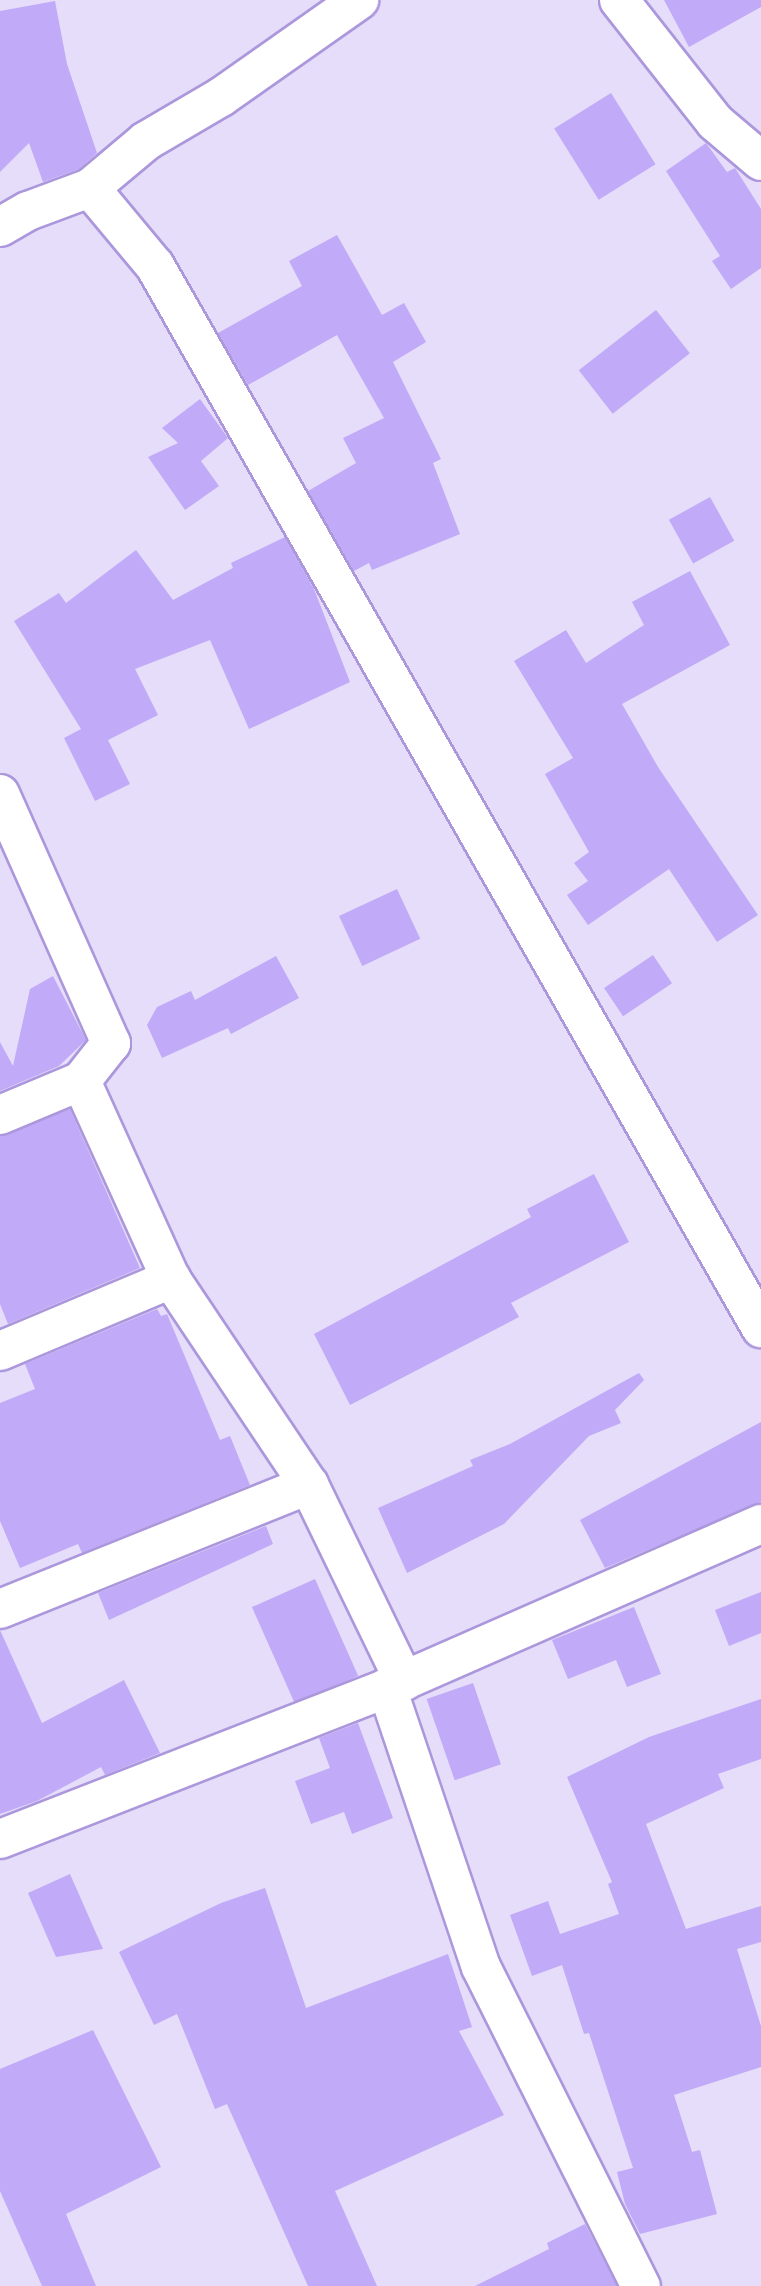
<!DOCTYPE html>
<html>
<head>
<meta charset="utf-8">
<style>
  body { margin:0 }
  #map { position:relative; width:761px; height:2286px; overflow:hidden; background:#e5ddfa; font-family:Inter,sans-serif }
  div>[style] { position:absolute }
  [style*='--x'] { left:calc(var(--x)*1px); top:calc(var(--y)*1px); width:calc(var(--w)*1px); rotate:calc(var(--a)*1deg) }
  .building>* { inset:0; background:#c1aaf7; transform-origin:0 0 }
  .roads { filter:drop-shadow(2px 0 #ac97dc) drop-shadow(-2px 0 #ac97dc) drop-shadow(0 2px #ac97dc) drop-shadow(0 -2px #ac97dc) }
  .street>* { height:38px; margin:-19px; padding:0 19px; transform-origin:19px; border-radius:19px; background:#fff }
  span { translate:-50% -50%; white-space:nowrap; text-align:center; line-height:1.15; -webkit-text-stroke:7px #fff; paint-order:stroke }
</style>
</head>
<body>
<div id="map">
  <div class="building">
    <div style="clip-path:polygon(664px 0,761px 0,761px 7px,689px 47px)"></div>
    <div style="clip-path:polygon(55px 1px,67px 64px,97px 153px,79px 169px,43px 182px,29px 143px,0 172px,0 11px)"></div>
    <div style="left:611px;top:93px;width:84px;height:67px;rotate:58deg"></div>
    <div style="clip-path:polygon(706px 143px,727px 172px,735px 168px,761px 209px,761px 268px,731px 289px,712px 261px,720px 256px,666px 171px)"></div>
    <div style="clip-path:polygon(337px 235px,382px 315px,404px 303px,426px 342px,393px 362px,441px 459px,433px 463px,460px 534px,372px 570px,369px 563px,354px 571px,308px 491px,356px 463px,343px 438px,384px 418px,337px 335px,248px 385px,218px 333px,302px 286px,289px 261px)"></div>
    <div style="left:656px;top:310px;width:55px;height:98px;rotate:52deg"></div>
    <div style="clip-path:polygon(200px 399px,228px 438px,201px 461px,219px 486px,185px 510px,148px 457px,178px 443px,162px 428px)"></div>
    <div style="left:710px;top:497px;width:50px;height:47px;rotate:61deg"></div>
    <div style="clip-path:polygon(285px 537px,314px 589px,350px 682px,249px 729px,210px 640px,135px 669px,158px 715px,108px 740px,130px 784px,95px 801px,64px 738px,81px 729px,14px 621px,59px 593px,66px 603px,136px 550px,173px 600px,233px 568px,231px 563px)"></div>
    <div style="clip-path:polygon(690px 571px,730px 645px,622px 704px,658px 767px,758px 915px,717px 942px,669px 869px,588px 925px,567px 895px,588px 881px,574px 863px,589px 852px,545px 774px,573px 758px,514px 661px,566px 630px,586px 663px,644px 625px,632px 602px)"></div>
    <div style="left:397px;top:889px;width:55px;height:64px;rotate:65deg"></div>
    <div style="left:653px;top:955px;width:34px;height:59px;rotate:56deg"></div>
    <div style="clip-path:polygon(276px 956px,299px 998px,231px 1034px,228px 1028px,162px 1058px,147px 1025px,157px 1007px,191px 991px,195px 1000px)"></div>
    <div style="clip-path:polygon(53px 976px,86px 1040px,59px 1066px,0 1091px,0 1042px,13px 1066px,30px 989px)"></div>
    <div style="clip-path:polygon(70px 1109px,140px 1268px,8px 1324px,0 1304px,0 1136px)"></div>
    <div style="clip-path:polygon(594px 1174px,629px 1242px,511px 1303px,519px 1317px,350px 1405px,314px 1334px,531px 1217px,527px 1209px)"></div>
    <div style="clip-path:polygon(157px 1309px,161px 1316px,167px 1314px,220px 1440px,230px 1436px,250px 1485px,82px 1553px,78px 1544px,20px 1568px,0 1521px,0 1403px,35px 1389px,25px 1364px)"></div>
    <div style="clip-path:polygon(639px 1373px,644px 1380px,615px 1410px,621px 1423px,589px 1436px,504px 1524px,407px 1573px,378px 1508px,473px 1466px,470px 1460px,510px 1444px)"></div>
    <div style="clip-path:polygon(761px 1422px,761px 1502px,605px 1568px,580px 1520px)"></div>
    <div style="clip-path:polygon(266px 1526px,273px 1544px,109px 1620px,98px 1593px)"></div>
    <div style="left:315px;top:1579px;width:106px;height:69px;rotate:66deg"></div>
    <div style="clip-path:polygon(761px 1592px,761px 1633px,729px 1646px,715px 1610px)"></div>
    <div style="clip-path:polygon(634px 1607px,661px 1674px,627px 1687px,616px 1660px,568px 1679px,552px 1640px)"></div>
    <div style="clip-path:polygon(0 1630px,42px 1723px,124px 1680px,160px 1753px,105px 1775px,101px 1767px,37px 1801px,0 1814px)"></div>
    <div style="left:473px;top:1683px;width:86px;height:49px;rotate:71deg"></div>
    <div style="clip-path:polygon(761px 1699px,761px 1759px,718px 1774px,724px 1788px,646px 1824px,686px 1929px,761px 1906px,761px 1942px,737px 1949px,761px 2026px,761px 2067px,674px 2095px,692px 2152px,700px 2150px,717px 2214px,640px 2234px,625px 2204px,617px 2172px,633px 2168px,589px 2033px,584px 2034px,562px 1965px,532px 1976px,510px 1915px,548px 1901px,560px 1934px,619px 1914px,608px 1884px,612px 1882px,567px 1777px,649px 1737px)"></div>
    <div style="clip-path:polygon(358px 1723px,393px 1818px,352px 1834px,344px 1812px,311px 1824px,295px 1781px,330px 1768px,319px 1738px)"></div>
    <div style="clip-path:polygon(70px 1874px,103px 1949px,56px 1957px,28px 1893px)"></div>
    <div style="clip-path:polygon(265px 1888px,306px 2008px,448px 1954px,472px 2027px,459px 2031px,504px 2115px,335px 2191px,377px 2286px,308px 2286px,227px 2104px,215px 2109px,177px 2014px,154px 2025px,119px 1952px,221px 1903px)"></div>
    <div style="clip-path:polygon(93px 2030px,161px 2167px,66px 2214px,96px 2286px,42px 2286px,0 2191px,0 2069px)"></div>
    <div style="clip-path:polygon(585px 2224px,617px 2286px,475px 2286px,549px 2249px,547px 2243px)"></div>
  </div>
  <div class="roads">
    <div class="street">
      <div style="--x:619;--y:0;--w:155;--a:51.8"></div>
      <div style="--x:715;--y:122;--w:60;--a:40.3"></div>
      <div style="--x:90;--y:188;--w:102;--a:50.2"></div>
      <div style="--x:155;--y:266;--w:1223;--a:60.29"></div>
      <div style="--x:0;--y:227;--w:32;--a:-30"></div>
      <div style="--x:28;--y:211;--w:66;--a:-20.4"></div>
      <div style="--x:90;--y:188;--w:73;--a:-40"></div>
      <div style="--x:146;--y:141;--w:87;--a:-30.4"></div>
      <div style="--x:221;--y:97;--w:169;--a:-35.1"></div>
      <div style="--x:0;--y:794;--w:273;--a:66"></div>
      <div style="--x:111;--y:1043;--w:48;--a:128.3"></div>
      <div style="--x:0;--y:1115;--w:88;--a:-22.8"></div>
      <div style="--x:81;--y:1081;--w:217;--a:65.6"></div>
      <div style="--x:171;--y:1279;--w:248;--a:56.2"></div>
      <div style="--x:309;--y:1485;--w:218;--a:64.1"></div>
      <div style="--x:0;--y:1351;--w:186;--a:-22.8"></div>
      <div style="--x:0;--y:1609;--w:333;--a:-21.9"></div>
      <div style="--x:387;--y:1688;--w:294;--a:71.4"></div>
      <div style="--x:481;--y:1967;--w:357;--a:63.4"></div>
      <div style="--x:0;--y:1839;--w:415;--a:-21.3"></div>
      <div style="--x:387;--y:1688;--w:408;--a:-23.7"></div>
    </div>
  </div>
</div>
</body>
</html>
